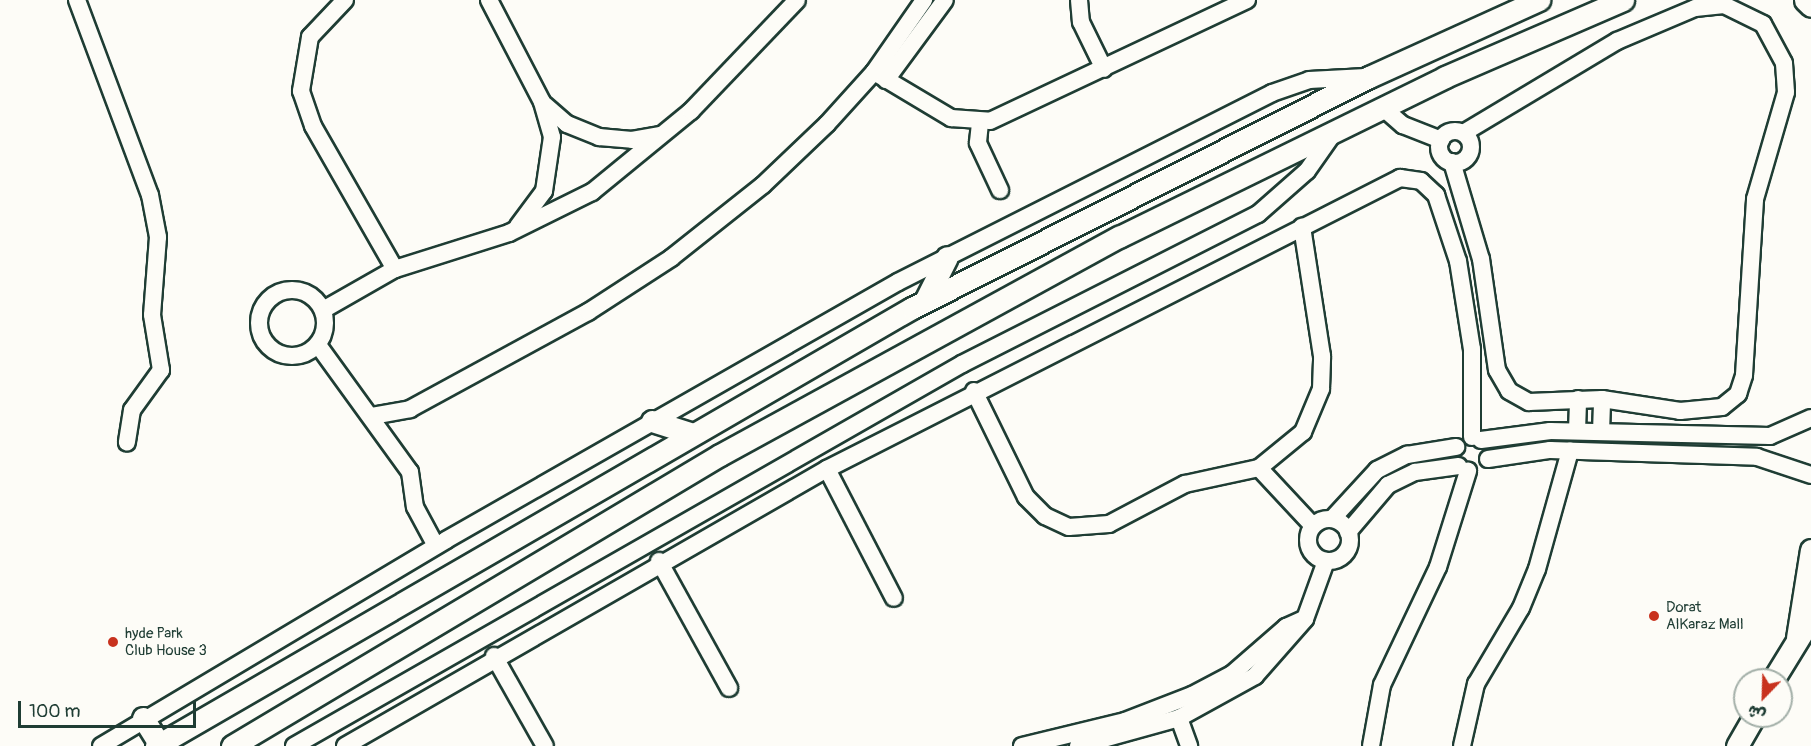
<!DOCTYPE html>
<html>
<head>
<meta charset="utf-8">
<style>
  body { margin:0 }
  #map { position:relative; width:1811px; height:746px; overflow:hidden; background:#fdfcf7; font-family:Pangolin,"Playpen Sans Arabic",sans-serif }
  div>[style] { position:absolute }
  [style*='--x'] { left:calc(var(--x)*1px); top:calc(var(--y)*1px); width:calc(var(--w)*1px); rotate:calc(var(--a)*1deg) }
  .roads { filter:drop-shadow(2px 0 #1f3d34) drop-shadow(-2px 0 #1f3d34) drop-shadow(0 2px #1f3d34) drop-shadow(0 -2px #1f3d34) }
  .minor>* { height:16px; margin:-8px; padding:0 8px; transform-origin:8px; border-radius:8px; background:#fdfcf7 }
  .minor>.ring { margin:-8px; padding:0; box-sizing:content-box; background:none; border:16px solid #fdfcf7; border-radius:50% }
  .major>* { height:21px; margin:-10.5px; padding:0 10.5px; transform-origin:10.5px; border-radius:10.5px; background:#fdfcf7 }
  .dots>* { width:16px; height:16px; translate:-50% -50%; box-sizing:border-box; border:3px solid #fdfcf7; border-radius:50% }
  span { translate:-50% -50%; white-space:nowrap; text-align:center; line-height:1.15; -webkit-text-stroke:4.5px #fdfcf7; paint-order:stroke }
  .poi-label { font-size:15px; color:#1f3d34 }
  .left { translate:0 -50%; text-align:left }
  .north { position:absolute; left:1733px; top:668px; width:60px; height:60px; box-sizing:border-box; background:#fdfcf7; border:2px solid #a4b0a9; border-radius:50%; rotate:203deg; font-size:16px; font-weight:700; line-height:24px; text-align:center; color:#1f3d34 }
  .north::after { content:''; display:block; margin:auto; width:21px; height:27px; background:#c8321e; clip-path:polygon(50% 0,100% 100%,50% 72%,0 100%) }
  .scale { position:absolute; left:18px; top:701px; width:178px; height:27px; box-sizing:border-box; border:3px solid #1f3d34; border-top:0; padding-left:8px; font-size:18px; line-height:21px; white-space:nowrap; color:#1f3d34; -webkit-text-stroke:4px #fdfcf7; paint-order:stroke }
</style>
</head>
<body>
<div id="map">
  <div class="roads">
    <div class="minor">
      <div style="--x:77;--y:0;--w:208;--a:69.5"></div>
      <div style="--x:150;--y:195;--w:43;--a:79.2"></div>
      <div style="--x:158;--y:237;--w:78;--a:94.4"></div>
      <div style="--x:152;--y:315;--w:56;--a:80.7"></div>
      <div style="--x:161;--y:370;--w:49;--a:125.9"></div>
      <div style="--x:132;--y:410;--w:33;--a:99"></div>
      <div style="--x:345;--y:0;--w:51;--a:133.4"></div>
      <div style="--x:310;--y:37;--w:55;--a:99.5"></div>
      <div style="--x:301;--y:91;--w:37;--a:71"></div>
      <div style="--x:313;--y:126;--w:165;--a:60.2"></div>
      <div style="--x:489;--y:0;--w:115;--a:62.5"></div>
      <div style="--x:542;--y:102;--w:36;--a:74"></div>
      <div style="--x:552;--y:137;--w:55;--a:98.4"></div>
      <div style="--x:544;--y:191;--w:44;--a:126.6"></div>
      <div style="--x:1079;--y:0;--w:22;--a:85"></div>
      <div style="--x:1081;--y:22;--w:52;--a:63.9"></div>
      <div style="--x:874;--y:72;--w:90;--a:30.9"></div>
      <div style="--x:951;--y:118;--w:39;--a:4"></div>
      <div style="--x:990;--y:121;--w:284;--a:-25.2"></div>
      <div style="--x:886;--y:80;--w:99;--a:-53.6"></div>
      <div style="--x:545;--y:105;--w:29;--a:41"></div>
      <div style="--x:567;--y:124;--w:35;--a:22"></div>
      <div style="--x:599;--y:137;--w:33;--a:5"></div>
      <div style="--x:632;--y:140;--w:29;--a:-10"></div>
      <div style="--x:1382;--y:107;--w:28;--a:41"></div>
      <div style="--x:1403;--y:125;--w:41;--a:21.5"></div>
      <div style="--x:980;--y:123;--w:20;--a:96"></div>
      <div style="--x:978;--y:143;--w:52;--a:64.9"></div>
      <div class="ring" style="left:1439px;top:131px;width:16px;height:16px"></div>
      <div style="--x:1452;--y:162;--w:101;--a:73.4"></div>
      <div style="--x:1481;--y:259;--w:112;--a:81.8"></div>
      <div style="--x:1497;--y:370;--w:24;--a:60"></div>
      <div style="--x:1509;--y:391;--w:23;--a:29"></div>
      <div style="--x:1529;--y:402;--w:73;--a:-2.4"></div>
      <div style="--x:1602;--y:399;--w:79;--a:8.7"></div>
      <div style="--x:1680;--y:411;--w:42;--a:-5.4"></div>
      <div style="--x:1722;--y:407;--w:21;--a:-39"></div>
      <div style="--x:1738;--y:394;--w:20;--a:-72"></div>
      <div style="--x:1744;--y:375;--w:176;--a:-86.4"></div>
      <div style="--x:1755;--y:199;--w:111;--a:-73.8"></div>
      <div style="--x:1786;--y:92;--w:29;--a:-94"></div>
      <div style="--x:1784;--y:63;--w:44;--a:-118.3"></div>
      <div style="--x:1763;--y:24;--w:43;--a:-154"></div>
      <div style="--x:1724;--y:5;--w:29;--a:174"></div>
      <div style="--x:1695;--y:8;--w:85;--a:157.1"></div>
      <div style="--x:1617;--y:41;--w:179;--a:149.1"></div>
      <div class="ring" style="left:259px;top:290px;width:50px;height:50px"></div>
      <div style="--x:323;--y:310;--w:83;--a:-29.7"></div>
      <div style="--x:395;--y:269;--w:120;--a:-17.5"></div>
      <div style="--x:509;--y:233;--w:93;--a:-26.3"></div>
      <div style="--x:592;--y:192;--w:128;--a:-39.3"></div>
      <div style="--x:691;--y:111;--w:153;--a:-46.3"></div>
      <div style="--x:318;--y:345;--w:157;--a:54.1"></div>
      <div style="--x:410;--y:472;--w:35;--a:82"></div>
      <div style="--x:415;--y:507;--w:44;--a:61.7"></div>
      <div style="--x:974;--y:391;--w:118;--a:63.9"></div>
      <div style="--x:1026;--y:497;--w:27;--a:45"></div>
      <div style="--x:1045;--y:516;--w:26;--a:25"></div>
      <div style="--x:1069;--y:527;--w:40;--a:-4.3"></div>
      <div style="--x:1109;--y:524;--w:86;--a:-27.8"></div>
      <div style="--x:1185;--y:484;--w:76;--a:-12.2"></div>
      <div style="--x:1259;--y:468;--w:57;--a:-39.3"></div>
      <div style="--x:1303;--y:432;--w:47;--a:-67.3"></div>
      <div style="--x:1321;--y:389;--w:33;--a:-88"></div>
      <div style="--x:1322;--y:356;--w:131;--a:-98.8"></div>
      <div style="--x:372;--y:416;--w:39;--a:-10"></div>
      <div style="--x:410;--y:409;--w:203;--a:-28.6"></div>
      <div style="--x:588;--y:312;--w:99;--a:-33"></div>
      <div style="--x:671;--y:258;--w:117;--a:-38.4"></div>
      <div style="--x:763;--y:185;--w:88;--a:-43.6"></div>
      <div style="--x:827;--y:124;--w:70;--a:-47.9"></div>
      <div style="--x:874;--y:72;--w:88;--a:-55.2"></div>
      <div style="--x:1577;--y:431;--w:32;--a:-88"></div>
      <div style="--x:1601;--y:432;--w:33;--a:-88"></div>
      <div style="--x:1481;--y:440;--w:70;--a:-7.4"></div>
      <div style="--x:1550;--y:431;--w:220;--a:1.3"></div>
      <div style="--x:1770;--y:436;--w:45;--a:-23.7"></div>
      <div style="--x:1488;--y:459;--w:63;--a:-8.3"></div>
      <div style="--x:1550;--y:450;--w:207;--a:1.9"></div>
      <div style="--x:1757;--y:457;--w:57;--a:18.4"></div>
      <div style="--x:1259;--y:468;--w:79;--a:47"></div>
      <div style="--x:827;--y:469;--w:145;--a:62.6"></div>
      <div class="ring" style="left:1308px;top:519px;width:26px;height:26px"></div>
      <div style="--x:1332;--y:519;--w:67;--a:-47.4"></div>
      <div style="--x:1377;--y:470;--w:34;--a:-27"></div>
      <div style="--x:1407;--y:455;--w:50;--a:-9.3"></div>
      <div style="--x:1348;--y:532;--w:62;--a:-49.6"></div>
      <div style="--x:1388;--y:485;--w:30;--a:-26"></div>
      <div style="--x:1415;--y:472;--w:44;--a:-7.8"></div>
      <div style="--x:659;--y:561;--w:145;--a:61.1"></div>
      <div style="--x:494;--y:656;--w:103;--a:60.5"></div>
      <div style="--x:1179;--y:718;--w:30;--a:70"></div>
      <div style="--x:101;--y:746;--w:402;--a:-30.8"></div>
      <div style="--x:446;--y:540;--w:520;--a:-29.72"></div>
      <div style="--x:898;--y:282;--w:419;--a:-26.8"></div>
      <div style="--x:1272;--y:93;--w:39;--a:-19"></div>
      <div style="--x:1309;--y:80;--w:57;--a:-3"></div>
      <div style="--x:294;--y:746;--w:770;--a:-29.76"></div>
      <div style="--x:962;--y:364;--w:332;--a:-26.9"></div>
      <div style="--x:1258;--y:214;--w:65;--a:-41.3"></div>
      <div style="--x:1307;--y:171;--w:49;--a:-55"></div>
      <div style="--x:345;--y:746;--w:556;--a:-29.89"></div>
      <div style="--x:827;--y:469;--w:643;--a:-26.92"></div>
      <div style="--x:1400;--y:178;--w:21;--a:8"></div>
      <div style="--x:1421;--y:181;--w:21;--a:43"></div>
      <div style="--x:1436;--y:195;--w:70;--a:71.6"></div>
      <div style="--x:1458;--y:261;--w:89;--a:81"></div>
      <div style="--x:1472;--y:349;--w:88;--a:90"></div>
      <div style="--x:1022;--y:746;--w:106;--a:-13.6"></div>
      <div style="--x:1125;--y:721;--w:72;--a:-21.2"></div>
      <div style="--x:1192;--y:695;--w:45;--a:-27.7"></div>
      <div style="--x:1232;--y:674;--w:72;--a:-41"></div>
      <div style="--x:1286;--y:627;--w:20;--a:-24"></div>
      <div style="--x:1078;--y:746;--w:105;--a:-15.5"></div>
      <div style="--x:1179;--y:718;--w:87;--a:-28.9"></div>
      <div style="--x:1255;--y:676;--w:76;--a:-48.7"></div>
      <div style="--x:1305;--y:619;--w:62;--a:-70.1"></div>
      <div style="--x:1371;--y:746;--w:62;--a:-79.8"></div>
      <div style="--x:1382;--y:685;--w:131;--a:-64.6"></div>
      <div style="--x:1438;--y:567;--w:101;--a:-72.6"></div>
      <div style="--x:1462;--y:746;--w:64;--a:-77.3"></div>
      <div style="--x:1476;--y:684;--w:88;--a:-59.4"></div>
      <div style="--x:1521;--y:608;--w:42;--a:-67.7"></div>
      <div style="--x:1537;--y:569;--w:123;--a:-74.4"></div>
    </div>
    <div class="major">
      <div style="--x:1805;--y:0;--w:8;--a:45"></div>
      <div style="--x:925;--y:301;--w:49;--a:-63.4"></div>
      <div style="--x:652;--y:421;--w:43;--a:17.6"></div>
      <div style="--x:1797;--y:638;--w:89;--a:-81"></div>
      <div style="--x:1773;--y:680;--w:61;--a:-58.4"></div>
      <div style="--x:143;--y:718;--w:31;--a:58"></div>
      <div style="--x:156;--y:746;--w:874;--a:-30.09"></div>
      <div style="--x:912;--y:308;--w:512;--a:-26.82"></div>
      <div style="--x:1369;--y:77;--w:187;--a:-24.4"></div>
      <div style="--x:232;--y:746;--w:568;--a:-30.81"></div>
      <div style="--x:720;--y:455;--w:455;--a:-28.7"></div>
      <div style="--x:1119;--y:237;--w:363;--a:-26.1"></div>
      <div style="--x:1445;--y:77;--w:194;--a:-23.4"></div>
      <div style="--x:1737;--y:746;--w:34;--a:-60"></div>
    </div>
  </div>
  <div class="dots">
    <div style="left:1654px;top:616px;background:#c8321e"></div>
    <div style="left:113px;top:642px;background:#c8321e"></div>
  </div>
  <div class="poi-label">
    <span class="left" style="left:1666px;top:616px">Dorat<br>AlKaraz Mall</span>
    <span class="left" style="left:125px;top:642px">hyde Park<br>Club House 3</span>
  </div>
  <div class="north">ش</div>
  <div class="scale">100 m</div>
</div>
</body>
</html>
